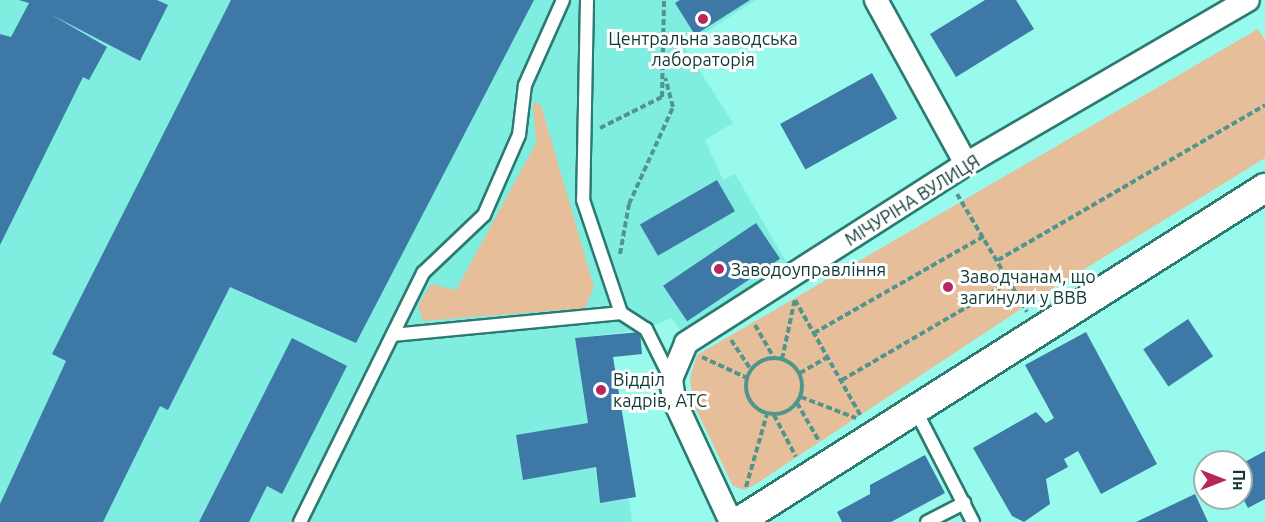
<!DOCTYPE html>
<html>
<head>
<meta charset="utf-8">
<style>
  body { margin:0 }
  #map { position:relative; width:1265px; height:522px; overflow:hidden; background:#97faec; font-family:Ubuntu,sans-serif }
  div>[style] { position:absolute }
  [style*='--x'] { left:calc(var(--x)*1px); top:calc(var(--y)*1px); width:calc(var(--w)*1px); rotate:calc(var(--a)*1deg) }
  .built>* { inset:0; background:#7feddf }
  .green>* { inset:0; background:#e6be9a }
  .building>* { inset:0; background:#3d78a6; transform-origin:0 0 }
  .path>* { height:4px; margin-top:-2px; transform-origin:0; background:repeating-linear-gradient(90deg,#50968d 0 6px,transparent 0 9px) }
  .path>.ring { margin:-2px; padding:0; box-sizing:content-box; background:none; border:4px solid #50968d; border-radius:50% }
  .roads { filter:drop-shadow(2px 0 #2d7a71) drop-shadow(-2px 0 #2d7a71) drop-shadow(0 2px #2d7a71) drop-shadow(0 -2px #2d7a71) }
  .service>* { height:12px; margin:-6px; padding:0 6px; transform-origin:6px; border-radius:6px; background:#fff }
  .minor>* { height:22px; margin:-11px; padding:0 11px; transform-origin:11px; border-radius:11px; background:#fff }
  .tertiary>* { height:28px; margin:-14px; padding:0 14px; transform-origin:14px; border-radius:14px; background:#fff }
  .dots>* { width:16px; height:16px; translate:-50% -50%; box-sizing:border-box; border:3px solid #fff; border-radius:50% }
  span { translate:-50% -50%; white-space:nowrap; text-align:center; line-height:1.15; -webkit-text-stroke:6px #fff; paint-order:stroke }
  .poi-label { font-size:18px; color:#0e3a35 }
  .left { translate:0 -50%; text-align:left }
  .street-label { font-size:18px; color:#0e3a35 }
  .north { position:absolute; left:1193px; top:450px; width:60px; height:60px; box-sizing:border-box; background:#fff; border:2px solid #9fb0ae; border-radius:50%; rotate:90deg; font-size:16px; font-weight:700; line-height:24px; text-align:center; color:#0e3a35 }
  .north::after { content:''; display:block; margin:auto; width:21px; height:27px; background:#b6285c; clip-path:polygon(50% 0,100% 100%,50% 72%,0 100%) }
</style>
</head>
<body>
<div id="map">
  <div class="built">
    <div style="clip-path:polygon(0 0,756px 0,684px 46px,733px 123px,705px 140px,723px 180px,735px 174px,790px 268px,681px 331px,672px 318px,641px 330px,575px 338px,600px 503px,629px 499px,632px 522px,0 522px)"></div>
  </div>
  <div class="green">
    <div style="clip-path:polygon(1258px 29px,1265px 40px,1265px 158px,1039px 297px,759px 482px,745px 490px,733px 486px,693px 403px,690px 378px,697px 355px)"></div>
    <div style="clip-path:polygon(533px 102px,541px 105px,594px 287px,585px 308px,423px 321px,418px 306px,431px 284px,456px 290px,536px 143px)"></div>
  </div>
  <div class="building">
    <div style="clip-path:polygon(19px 0,157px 0,168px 5px,140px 61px,50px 14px,107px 47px,89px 80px,83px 77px,0 245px,0 34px,11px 37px,29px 3px)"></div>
    <div style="clip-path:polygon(231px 0,534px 0,356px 343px,230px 287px,168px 410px,160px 406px,103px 522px,0 522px,0 504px,66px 361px,52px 354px)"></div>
    <div style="clip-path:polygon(680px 0,750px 0,695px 35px,675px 3px)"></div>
    <div style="clip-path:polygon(985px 0,1016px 0,1034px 29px,956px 77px,930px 34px)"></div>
    <div style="left:872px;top:73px;width:52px;height:105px;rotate:61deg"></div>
    <div style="left:717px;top:180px;width:36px;height:89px;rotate:60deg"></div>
    <div style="left:756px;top:223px;width:43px;height:112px;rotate:56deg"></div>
    <div style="left:1188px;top:319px;width:45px;height:54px;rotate:56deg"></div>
    <div style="clip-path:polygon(640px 332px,642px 354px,613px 357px,636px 497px,600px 503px,596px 467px,523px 480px,516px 435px,588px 423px,575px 338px)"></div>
    <div style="clip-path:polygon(1086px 332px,1157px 464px,1101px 494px,1078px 451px,1064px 459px,1068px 467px,1046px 479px,1050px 504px,1024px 522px,1012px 516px,973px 448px,1036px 412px,1046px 423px,1054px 418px,1025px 365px)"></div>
    <div style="clip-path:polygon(292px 338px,347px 366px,282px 494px,267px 486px,249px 522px,199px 522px)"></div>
    <div style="clip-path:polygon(1265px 451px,1265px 499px,1248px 508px,1241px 495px,1241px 464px)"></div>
    <div style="clip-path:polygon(925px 455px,945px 493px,891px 522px,842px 522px,837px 512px,870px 494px,870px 485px)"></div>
    <div style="clip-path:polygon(1195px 494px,1208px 522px,1136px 522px)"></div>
  </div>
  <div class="path">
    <div style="--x:600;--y:128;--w:69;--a:-26.6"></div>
    <div style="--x:662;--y:97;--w:97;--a:-88.8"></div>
    <div style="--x:957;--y:194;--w:137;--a:59.3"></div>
    <div style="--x:620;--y:254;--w:51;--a:-79.8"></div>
    <div style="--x:629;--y:204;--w:107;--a:-65.6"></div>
    <div style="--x:673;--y:107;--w:30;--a:-105"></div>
    <div style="--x:998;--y:260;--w:309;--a:-30.1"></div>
    <div style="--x:795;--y:300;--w:133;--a:60.4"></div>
    <div style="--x:755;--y:325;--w:38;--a:60"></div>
    <div style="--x:814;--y:333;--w:196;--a:-29.7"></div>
    <div style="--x:731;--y:340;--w:36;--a:56"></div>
    <div style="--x:702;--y:357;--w:50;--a:25"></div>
    <div class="ring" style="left:746px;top:358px;width:52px;height:52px"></div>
    <div style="--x:782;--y:359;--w:61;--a:-77.8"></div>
    <div style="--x:800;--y:373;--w:32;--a:-30"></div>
    <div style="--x:842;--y:380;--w:194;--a:-30.3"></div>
    <div style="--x:801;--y:397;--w:59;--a:20.9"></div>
    <div style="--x:797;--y:403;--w:44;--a:59.9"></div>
    <div style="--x:774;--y:415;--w:47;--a:62.4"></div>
    <div style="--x:746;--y:487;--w:76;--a:-74"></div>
  </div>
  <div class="roads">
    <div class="service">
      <div style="--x:587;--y:0;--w:200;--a:91.1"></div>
      <div style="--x:583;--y:200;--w:119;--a:71.4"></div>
      <div style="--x:621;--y:313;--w:30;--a:33"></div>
      <div style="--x:646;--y:329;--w:56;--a:63.4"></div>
      <div style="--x:393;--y:335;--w:229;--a:-5.5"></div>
      <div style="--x:916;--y:411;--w:125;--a:62.8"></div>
      <div style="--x:300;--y:522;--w:278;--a:-63.7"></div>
      <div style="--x:423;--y:273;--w:84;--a:-43.6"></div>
      <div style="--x:484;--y:215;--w:87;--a:-66.4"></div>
      <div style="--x:519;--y:135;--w:50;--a:-83.2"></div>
      <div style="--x:525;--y:85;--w:93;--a:-65.9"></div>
      <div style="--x:927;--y:522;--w:42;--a:-27.2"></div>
    </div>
    <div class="minor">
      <div style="--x:876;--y:0;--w:187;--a:61.2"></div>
      <div style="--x:731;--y:522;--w:135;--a:-115"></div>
      <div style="--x:674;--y:400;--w:21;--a:-98"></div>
      <div style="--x:671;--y:379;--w:39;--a:-67"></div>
      <div style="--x:686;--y:343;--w:332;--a:-32.6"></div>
      <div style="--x:966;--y:164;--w:326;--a:-30.2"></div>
    </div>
    <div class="tertiary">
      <div style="--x:738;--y:522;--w:624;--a:-32.37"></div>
    </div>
  </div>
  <div class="dots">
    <div style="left:703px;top:19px;background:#b6285c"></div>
    <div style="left:719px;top:269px;background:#b6285c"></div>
    <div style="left:948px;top:287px;background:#b6285c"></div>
    <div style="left:601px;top:390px;background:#b6285c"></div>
  </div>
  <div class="poi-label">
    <span style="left:703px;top:49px">Центральна заводська<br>лабораторія</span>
    <span class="left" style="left:731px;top:269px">Заводоуправління</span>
    <span class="left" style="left:960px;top:287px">Заводчанам, що<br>загинули у ВВВ</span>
    <span class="left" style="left:613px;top:390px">Відділ<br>кадрів, АТС</span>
  </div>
  <div class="street-label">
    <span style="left:912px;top:200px;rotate:-32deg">МІЧУРІНА ВУЛИЦЯ</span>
  </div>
  <div class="north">Пн</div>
</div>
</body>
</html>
